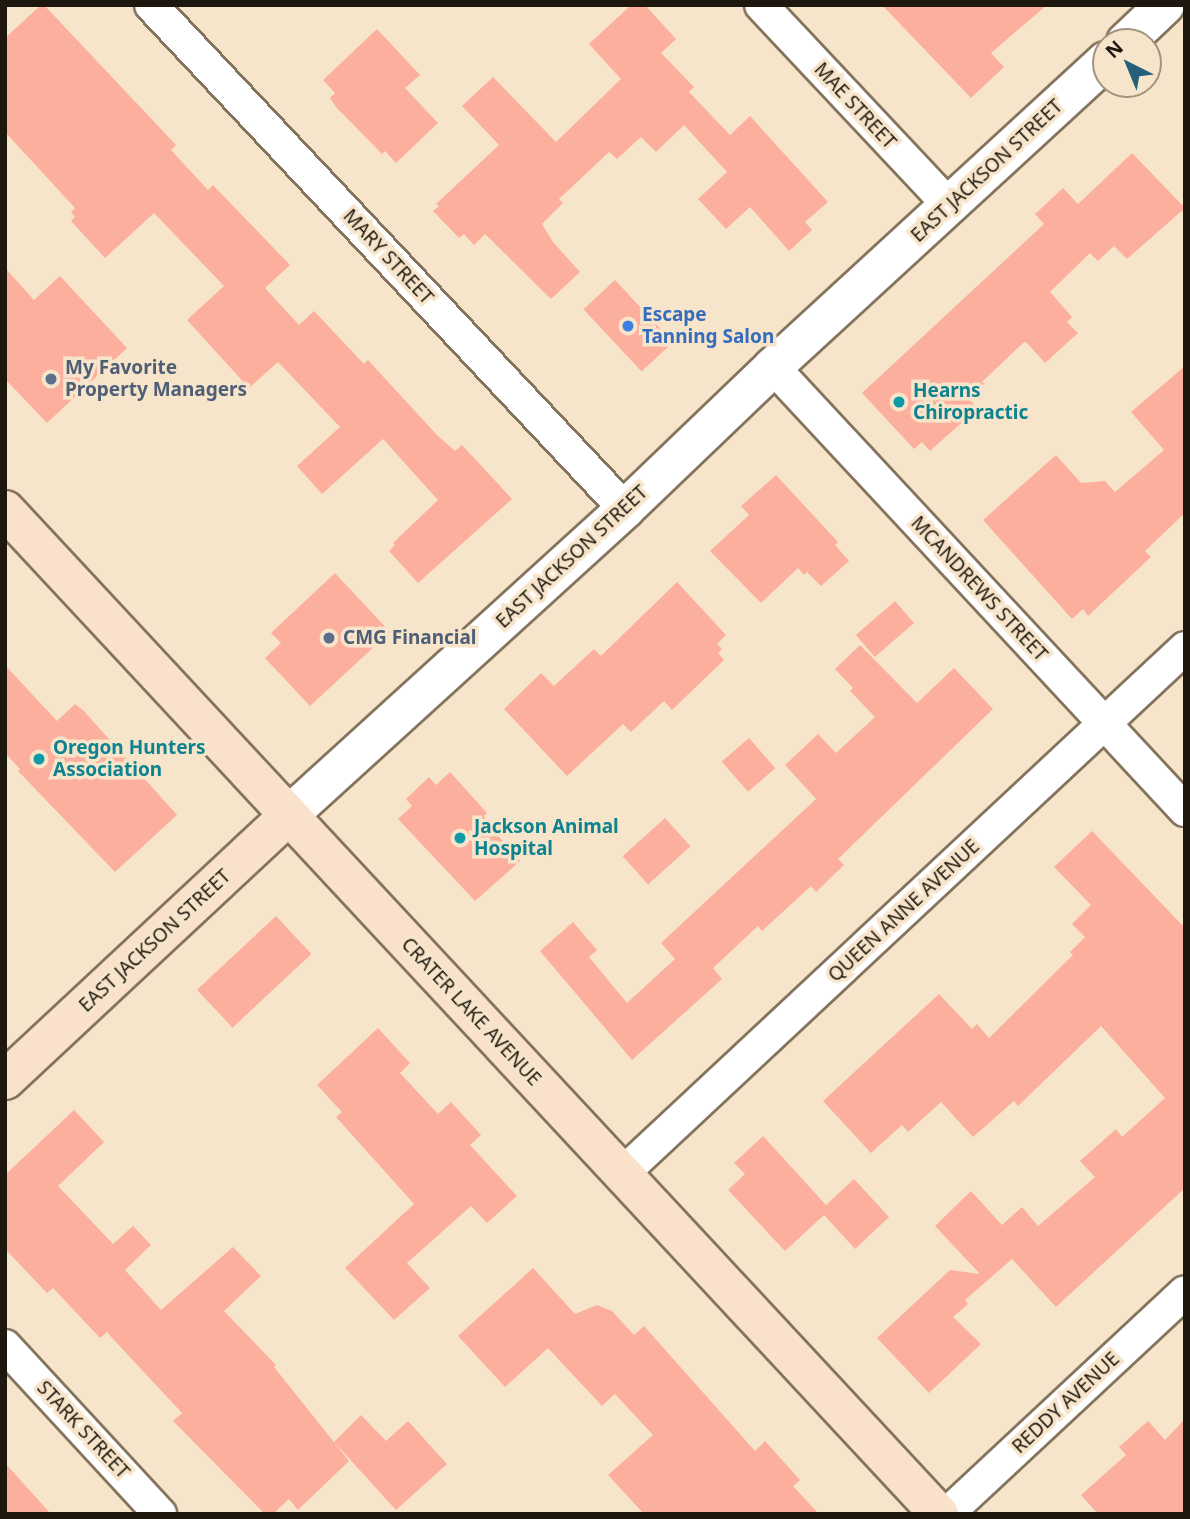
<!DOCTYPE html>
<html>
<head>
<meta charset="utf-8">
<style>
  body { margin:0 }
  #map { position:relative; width:1190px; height:1519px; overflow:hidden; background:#f7e5cb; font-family:"Noto Sans",sans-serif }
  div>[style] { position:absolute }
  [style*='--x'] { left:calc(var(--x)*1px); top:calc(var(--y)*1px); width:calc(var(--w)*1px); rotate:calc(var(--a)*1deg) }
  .building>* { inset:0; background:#fdaf9d; transform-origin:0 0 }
  .roads { filter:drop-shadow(2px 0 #84745d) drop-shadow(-2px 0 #84745d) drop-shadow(0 2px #84745d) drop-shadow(0 -2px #84745d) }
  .minor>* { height:32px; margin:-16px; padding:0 16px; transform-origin:16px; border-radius:16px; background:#fff }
  .tertiary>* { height:38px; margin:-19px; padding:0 19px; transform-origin:19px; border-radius:19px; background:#fff }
  .secondary>* { height:38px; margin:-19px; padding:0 19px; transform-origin:19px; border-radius:19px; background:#f9e1cb }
  .dots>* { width:19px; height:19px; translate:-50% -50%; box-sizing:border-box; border:4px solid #f7e5cb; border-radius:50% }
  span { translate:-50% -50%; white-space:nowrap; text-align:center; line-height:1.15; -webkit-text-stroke:7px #f7e5cb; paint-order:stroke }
  .street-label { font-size:19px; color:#1d170e }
  .shop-label { font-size:19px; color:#366cbe; font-weight:700 }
  .left { translate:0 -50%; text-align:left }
  .service-label { font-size:19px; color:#4e5e75; font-weight:700 }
  .culture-label { font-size:19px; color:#0d838f; font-weight:700 }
  .frame { position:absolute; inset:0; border:7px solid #1d170e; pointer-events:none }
  .north { position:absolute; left:1092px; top:28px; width:70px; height:70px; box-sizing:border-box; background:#f7e5cb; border:2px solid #a0937f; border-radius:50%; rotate:317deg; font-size:19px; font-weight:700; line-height:28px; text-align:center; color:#1d170e }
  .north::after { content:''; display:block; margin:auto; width:24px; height:32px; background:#265f79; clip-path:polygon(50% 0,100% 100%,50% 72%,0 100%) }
</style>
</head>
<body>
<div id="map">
  <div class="building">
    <div style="clip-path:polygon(41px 5px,44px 5px,176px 145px,171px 150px,208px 190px,213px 185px,290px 265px,265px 288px,299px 325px,314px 311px,364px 364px,368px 360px,437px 435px,455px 451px,462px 445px,512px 499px,418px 583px,389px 551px,395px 545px,393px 543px,438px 500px,383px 439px,322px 494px,297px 466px,340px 427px,278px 362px,249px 388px,187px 320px,224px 286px,154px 213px,105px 258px,71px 221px,75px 217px,71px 212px,75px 208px,5px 132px,5px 38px)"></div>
    <div style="clip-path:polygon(631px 5px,645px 5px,676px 39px,661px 53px,694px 87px,689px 92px,730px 135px,750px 116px,828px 202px,805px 222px,812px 230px,789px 251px,750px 207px,726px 229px,698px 199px,727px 172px,684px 125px,656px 152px,641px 137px,617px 159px,609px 152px,559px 199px,563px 203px,542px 224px,553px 242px,580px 272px,551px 299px,485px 234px,474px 245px,464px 234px,459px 238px,433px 211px,439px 206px,436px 204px,499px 145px,462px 106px,493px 77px,556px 142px,621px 79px,589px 44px)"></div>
    <div style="clip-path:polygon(882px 5px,1047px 5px,991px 53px,1004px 67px,971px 98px)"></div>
    <div style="clip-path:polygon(377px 29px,420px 75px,405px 88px,438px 123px,396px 163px,385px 151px,382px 154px,336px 107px,330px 98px,335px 93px,323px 80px)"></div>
    <div style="clip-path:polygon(1132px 153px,1185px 208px,1127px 259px,1114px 246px,1098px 261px,1090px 253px,1050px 292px,1072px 317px,1067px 322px,1078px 333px,1045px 363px,1026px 342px,1023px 343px,982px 382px,985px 384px,969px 399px,978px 408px,930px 451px,922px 442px,914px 449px,862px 393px,1044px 224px,1035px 214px,1063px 188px,1078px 204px)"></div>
    <div style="clip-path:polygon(5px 268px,34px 300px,60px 276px,127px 348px,47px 423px,5px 379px)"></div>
    <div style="left:615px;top:280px;width:85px;height:43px;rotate:47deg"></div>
    <div style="clip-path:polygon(1185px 366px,1185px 513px,1145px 551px,1151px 557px,1088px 616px,1083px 609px,1072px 619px,983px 520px,1056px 455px,1081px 483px,1105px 481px,1115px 492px,1164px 450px,1131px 412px)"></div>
    <div style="clip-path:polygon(776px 475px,838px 542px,835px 545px,849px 561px,821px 586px,807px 572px,804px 575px,798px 568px,761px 603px,710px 551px,749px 515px,741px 506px)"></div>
    <div style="clip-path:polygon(335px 573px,390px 632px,310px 706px,265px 658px,281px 643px,271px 633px)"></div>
    <div style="clip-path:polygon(677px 582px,726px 635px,717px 644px,722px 649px,718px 653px,724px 660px,672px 710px,664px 701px,631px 732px,623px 724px,567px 776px,504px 709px,541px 673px,554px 686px,594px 649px,601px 656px)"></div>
    <div style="left:895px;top:601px;width:29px;height:52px;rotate:49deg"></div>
    <div style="clip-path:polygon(860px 645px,917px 703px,954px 668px,993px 709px,838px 859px,844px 865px,816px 892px,811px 886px,762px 931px,758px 926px,713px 968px,722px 979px,632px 1060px,540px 951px,573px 922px,597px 950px,589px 957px,627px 1003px,675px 959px,661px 943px,816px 799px,785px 765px,818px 734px,836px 753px,875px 717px,850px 691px,853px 688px,835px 669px)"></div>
    <div style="clip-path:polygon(5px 665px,57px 721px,75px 704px,83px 710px,177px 815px,115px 872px,18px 771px,20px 769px,5px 753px)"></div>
    <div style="left:749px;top:738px;width:40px;height:36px;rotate:49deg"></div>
    <div style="clip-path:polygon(450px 772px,487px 813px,484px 816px,489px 825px,520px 861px,475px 901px,398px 819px,412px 806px,406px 799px,429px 777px,436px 785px)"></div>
    <div style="left:665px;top:818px;width:38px;height:57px;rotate:48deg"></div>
    <div style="clip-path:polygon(1092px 831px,1185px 928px,1185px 1188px,1056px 1307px,1012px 1259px,965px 1300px,968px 1304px,953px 1317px,981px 1344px,929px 1393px,877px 1338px,950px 1270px,980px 1274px,935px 1226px,971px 1191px,1002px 1225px,1022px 1207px,1038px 1226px,1095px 1177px,1080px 1161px,1116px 1129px,1122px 1137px,1165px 1098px,1101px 1026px,1018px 1106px,1014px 1101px,973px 1137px,941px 1102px,908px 1132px,902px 1125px,871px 1153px,823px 1101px,939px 994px,972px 1029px,977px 1024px,989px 1038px,1073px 955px,1070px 952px,1085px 937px,1072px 924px,1091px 905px,1054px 867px)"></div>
    <div style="left:276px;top:916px;width:52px;height:108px;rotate:47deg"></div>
    <div style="clip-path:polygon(378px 1028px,410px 1063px,400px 1073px,438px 1114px,451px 1102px,481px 1135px,470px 1145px,517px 1196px,487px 1223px,471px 1206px,407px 1263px,430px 1288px,394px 1320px,345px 1268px,414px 1204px,336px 1117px,342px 1112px,317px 1085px)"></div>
    <div style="clip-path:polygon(74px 1110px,104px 1142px,58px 1186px,113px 1244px,133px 1226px,151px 1245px,125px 1270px,161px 1310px,233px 1247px,261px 1276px,224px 1311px,276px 1365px,274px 1367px,349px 1461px,298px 1510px,289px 1499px,273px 1514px,265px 1514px,173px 1421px,182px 1413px,113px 1339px,107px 1332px,100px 1338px,53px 1288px,47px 1293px,5px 1249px,5px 1175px)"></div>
    <div style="clip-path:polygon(763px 1136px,826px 1205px,854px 1179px,889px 1217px,855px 1249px,824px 1215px,785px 1251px,728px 1190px,745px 1174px,734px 1163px)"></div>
    <div style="clip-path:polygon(533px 1268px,575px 1314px,597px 1305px,612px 1311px,634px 1335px,644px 1326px,755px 1451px,765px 1441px,800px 1480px,793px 1486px,819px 1514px,644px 1514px,608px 1475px,653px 1435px,615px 1394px,602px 1406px,548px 1348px,505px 1387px,458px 1336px)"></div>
    <div style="clip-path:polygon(361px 1415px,386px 1441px,408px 1421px,447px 1464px,396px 1510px,334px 1442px)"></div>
    <div style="clip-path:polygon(1185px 1419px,1185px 1514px,1098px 1514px,1081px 1495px,1126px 1455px,1119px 1447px,1148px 1421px,1165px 1440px)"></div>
    <div style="clip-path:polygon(5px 1463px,51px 1514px,5px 1514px)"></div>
  </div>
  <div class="roads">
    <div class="minor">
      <div style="--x:151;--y:5;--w:692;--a:46.76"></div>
      <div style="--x:761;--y:5;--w:276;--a:46.8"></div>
      <div style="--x:773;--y:367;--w:605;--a:47.08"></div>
      <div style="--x:622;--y:1174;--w:770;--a:-43.05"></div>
      <div style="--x:5;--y:1346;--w:229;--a:47.3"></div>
      <div style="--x:947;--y:1514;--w:325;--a:-43"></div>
    </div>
    <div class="tertiary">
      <div style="--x:1126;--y:42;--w:54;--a:-43.5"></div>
      <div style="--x:288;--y:816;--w:456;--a:-42.3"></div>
      <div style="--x:625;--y:509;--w:205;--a:-43.8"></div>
      <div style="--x:773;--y:367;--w:452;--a:-42.6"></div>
    </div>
    <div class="secondary">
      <div style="--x:5;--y:510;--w:1371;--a:47.07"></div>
      <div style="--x:5;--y:1080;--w:387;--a:-43"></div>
    </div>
  </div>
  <div class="dots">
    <div style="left:628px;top:326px;background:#3f7fe0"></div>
    <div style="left:51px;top:379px;background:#5c6f8a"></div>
    <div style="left:899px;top:402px;background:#0f9aa8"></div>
    <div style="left:329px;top:638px;background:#5c6f8a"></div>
    <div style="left:39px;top:759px;background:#0f9aa8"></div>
    <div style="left:460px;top:838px;background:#0f9aa8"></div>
  </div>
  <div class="street-label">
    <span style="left:855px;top:106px;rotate:47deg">MAE STREET</span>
    <span style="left:987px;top:171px;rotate:-43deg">EAST JACKSON STREET</span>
    <span style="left:388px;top:257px;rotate:47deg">MARY STREET</span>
    <span style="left:572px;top:557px;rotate:-43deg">EAST JACKSON STREET</span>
    <span style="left:979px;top:589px;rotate:47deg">MCANDREWS STREET</span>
    <span style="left:904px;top:911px;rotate:-43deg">QUEEN ANNE AVENUE</span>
    <span style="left:155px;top:941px;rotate:-43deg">EAST JACKSON STREET</span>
    <span style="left:471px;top:1012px;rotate:47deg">CRATER LAKE AVENUE</span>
    <span style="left:1066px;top:1403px;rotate:-43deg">REDDY AVENUE</span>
    <span style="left:83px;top:1430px;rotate:47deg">STARK STREET</span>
  </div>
  <div class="shop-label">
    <span class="left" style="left:642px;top:326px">Escape<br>Tanning Salon</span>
  </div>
  <div class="service-label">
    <span class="left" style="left:65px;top:379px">My Favorite<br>Property Managers</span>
    <span class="left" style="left:343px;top:638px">CMG Financial</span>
  </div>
  <div class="culture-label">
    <span class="left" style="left:913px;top:402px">Hearns<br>Chiropractic</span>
    <span class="left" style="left:53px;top:759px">Oregon Hunters<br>Association</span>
    <span class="left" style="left:474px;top:838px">Jackson Animal<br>Hospital</span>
  </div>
  <div class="frame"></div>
  <div class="north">N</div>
</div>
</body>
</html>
